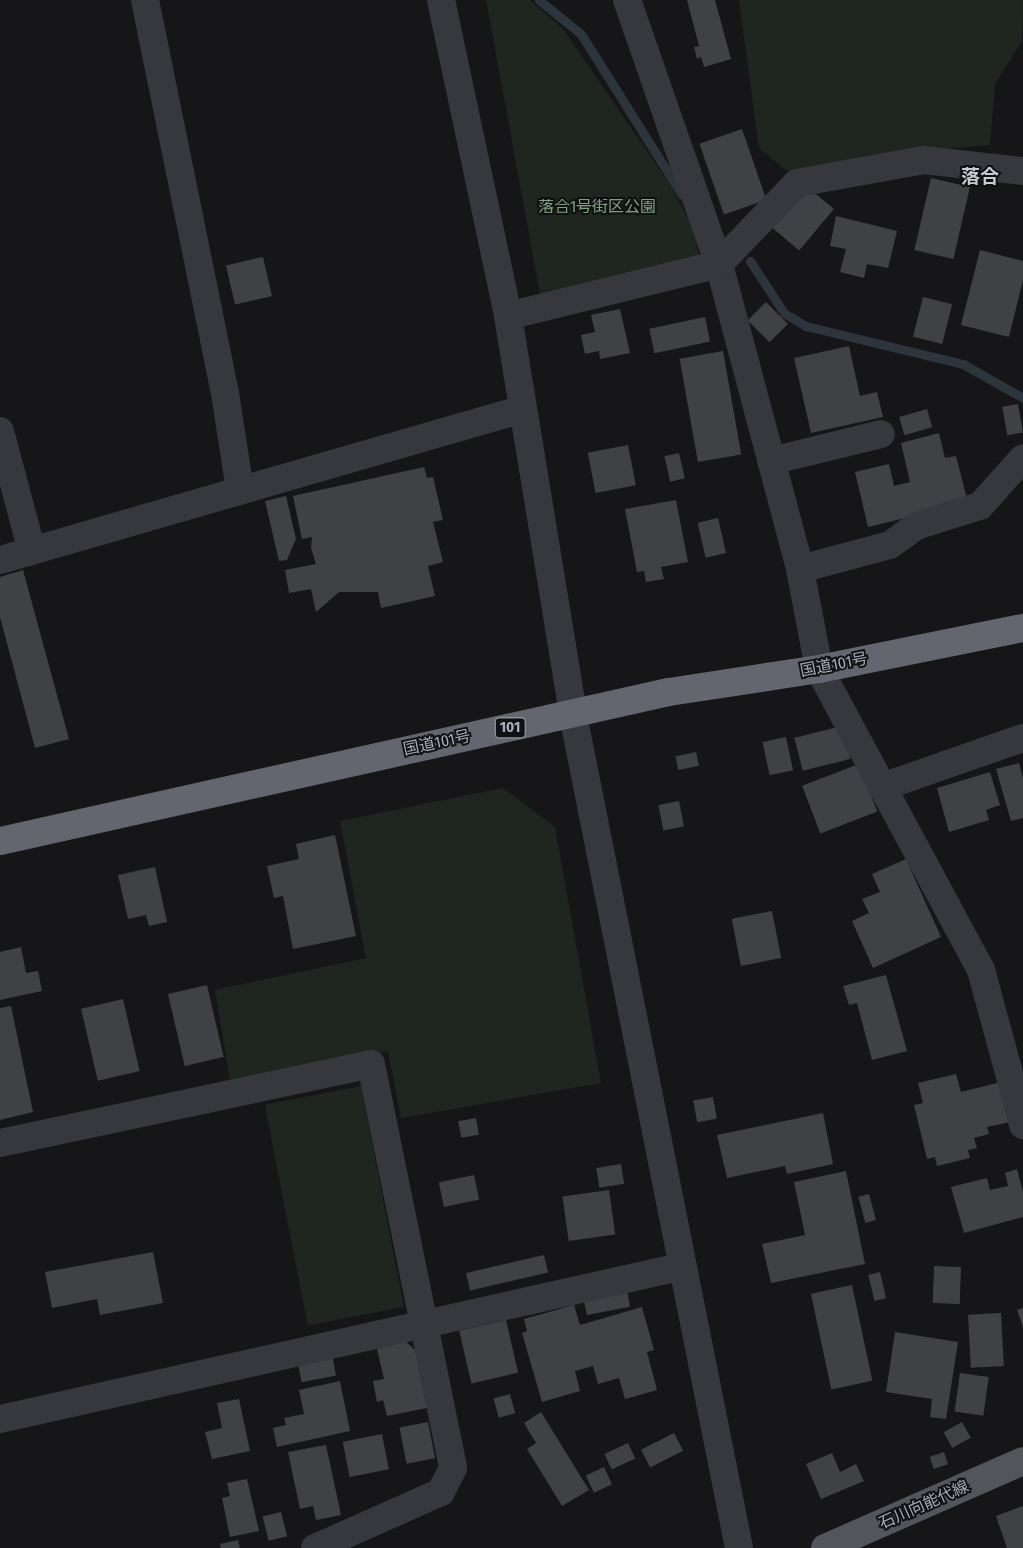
<!DOCTYPE html>
<html>
<head>
<meta charset="utf-8">
<style>
  body { margin:0 }
  #map { position:relative; width:1023px; height:1548px; overflow:hidden; background:#161618; font-family:"Fira Sans Condensed","Noto Sans JP",sans-serif }
  div>[style] { position:absolute }
  [style*='--x'] { left:calc(var(--x)*1px); top:calc(var(--y)*1px); width:calc(var(--w)*1px); rotate:calc(var(--a)*1deg) }
  .green>* { inset:0; background:#1e261f; transform-origin:0 0 }
  .stream>* { height:9px; margin:-4.5px; padding:0 4.5px; transform-origin:4.5px; border-radius:4.5px; background:#2c353c }
  .building>* { inset:0; background:#404145; transform-origin:0 0 }
  .minor>* { height:28px; margin:-14px; padding:0 14px; transform-origin:14px; border-radius:14px; background:#37383d }
  .major>* { height:28px; margin:-14px; padding:0 14px; transform-origin:14px; border-radius:14px; background:#53555c }
  .highway>* { height:28px; margin:-14px; padding:0 14px; transform-origin:14px; border-radius:14px; background:#63666e }
  span { translate:-50% -50%; white-space:nowrap; text-align:center; line-height:1.15; -webkit-text-stroke:4px #111113; paint-order:stroke }
  .shield-label span { padding:1px 4px; background:#111113; border:1px solid; border-radius:4px; -webkit-text-stroke-width:0 }
  .shield-label { font-size:15px; color:#a8adb8; font-weight:700 }
  .park-label { font-size:16px; color:#7fa381 }
  .street-label { font-size:16px; color:#a8adb8 }
  .quarter-label { font-size:19px; color:#c9ccd4; font-weight:700 }
</style>
</head>
<body>
<div id="map">
  <div class="green">
    <div style="clip-path:polygon(486px 0,530px 0,563px 29px,669px 183px,693px 228px,699px 257px,540px 294px)"></div>
    <div style="clip-path:polygon(739px 0,1023px 0,1022px 41px,995px 84px,990px 145px,907px 152px,787px 171px,759px 148px)"></div>
    <div style="clip-path:polygon(503px 788px,555px 827px,601px 1083px,401px 1118px,388px 1051px,230px 1080px,215px 990px,366px 958px,340px 821px)"></div>
    <div style="left:361px;top:1086px;width:225px;height:98px;rotate:79deg"></div>
  </div>
  <div class="stream">
    <div style="--x:539;--y:0;--w:54;--a:39"></div>
    <div style="--x:581;--y:34;--w:190;--a:57.9"></div>
    <div style="--x:750;--y:261;--w:62;--a:56.8"></div>
    <div style="--x:784;--y:313;--w:26;--a:31"></div>
    <div style="--x:806;--y:326;--w:162;--a:13.6"></div>
    <div style="--x:963;--y:364;--w:69;--a:29.5"></div>
  </div>
  <div class="building">
    <div style="clip-path:polygon(687px 0,715px 0,731px 59px,704px 67px,701px 57px,697px 59px,694px 47px,699px 46px)"></div>
    <div style="left:742px;top:129px;width:75px;height:45px;rotate:71deg"></div>
    <div style="left:931px;top:178px;width:40px;height:74px;rotate:13deg"></div>
    <div style="left:804px;top:184px;width:39px;height:54px;rotate:40deg"></div>
    <div style="clip-path:polygon(836px 216px,897px 231px,888px 268px,867px 264px,864px 278px,840px 272px,846px 249px,830px 246px)"></div>
    <div style="clip-path:polygon(980px 250px,1023px 261px,1023px 280px,1009px 337px,961px 325px)"></div>
    <div style="left:263px;top:257px;width:40px;height:38px;rotate:77deg"></div>
    <div style="left:923px;top:297px;width:30px;height:41px;rotate:14deg"></div>
    <div style="left:766px;top:302px;width:31px;height:26px;rotate:45deg"></div>
    <div style="clip-path:polygon(620px 309px,630px 353px,600px 359px,599px 351px,585px 354px,581px 335px,595px 332px,591px 315px)"></div>
    <div style="left:705px;top:317px;width:25px;height:57px;rotate:78deg"></div>
    <div style="clip-path:polygon(849px 346px,860px 396px,877px 392px,883px 417px,811px 433px,794px 358px)"></div>
    <div style="left:723px;top:351px;width:105px;height:44px;rotate:80deg"></div>
    <div style="left:1018px;top:404px;width:29px;height:16px;rotate:80deg"></div>
    <div style="left:927px;top:409px;width:19px;height:29px;rotate:74deg"></div>
    <div style="clip-path:polygon(939px 433px,945px 458px,956px 456px,968px 503px,868px 527px,855px 472px,889px 464px,894px 486px,910px 482px,901px 443px)"></div>
    <div style="left:628px;top:445px;width:41px;height:41px;rotate:79deg"></div>
    <div style="left:679px;top:453px;width:26px;height:15px;rotate:77deg"></div>
    <div style="clip-path:polygon(424px 467px,427px 478px,433px 477px,443px 520px,433px 522px,443px 562px,428px 566px,435px 596px,381px 608px,378px 592px,339px 592px,316px 612px,311px 589px,289px 593px,285px 570px,316px 564px,311px 548px,312px 537px,302px 539px,293px 496px)"></div>
    <div style="clip-path:polygon(286px 496px,296px 539px,287px 560px,279px 561px,265px 501px)"></div>
    <div style="clip-path:polygon(676px 500px,688px 562px,661px 567px,664px 579px,646px 582px,644px 571px,637px 572px,625px 509px)"></div>
    <div style="left:718px;top:518px;width:36px;height:21px;rotate:77deg"></div>
    <div style="clip-path:polygon(23px 570px,69px 739px,35px 748px,0 617px,0 577px)"></div>
    <div style="left:842px;top:726px;width:34px;height:49px;rotate:76deg"></div>
    <div style="left:786px;top:737px;width:34px;height:24px;rotate:78deg"></div>
    <div style="left:696px;top:752px;width:14px;height:21px;rotate:78deg"></div>
    <div style="clip-path:polygon(1019px 763px,1023px 778px,1023px 818px,1011px 821px,996px 769px)"></div>
    <div style="left:859px;top:764px;width:51px;height:61px;rotate:69deg"></div>
    <div style="clip-path:polygon(990px 772px,1000px 805px,986px 810px,989px 820px,949px 832px,937px 788px)"></div>
    <div style="left:679px;top:801px;width:26px;height:21px;rotate:79deg"></div>
    <div style="clip-path:polygon(335px 835px,356px 936px,293px 949px,283px 896px,274px 898px,267px 866px,299px 859px,296px 844px)"></div>
    <div style="clip-path:polygon(906px 859px,941px 937px,873px 968px,852px 921px,869px 913px,862px 899px,880px 892px,872px 874px)"></div>
    <div style="clip-path:polygon(155px 867px,167px 922px,149px 926px,146px 915px,128px 919px,118px 875px)"></div>
    <div style="left:772px;top:911px;width:48px;height:41px;rotate:79deg"></div>
    <div style="clip-path:polygon(21px 947px,26px 973px,38px 971px,42px 991px,0 1000px,0 952px)"></div>
    <div style="clip-path:polygon(886px 975px,907px 1051px,872px 1060px,857px 1003px,849px 1005px,843px 986px)"></div>
    <div style="left:207px;top:985px;width:74px;height:40px;rotate:77deg"></div>
    <div style="left:123px;top:999px;width:74px;height:43px;rotate:77deg"></div>
    <div style="clip-path:polygon(11px 1006px,33px 1112px,0 1120px,0 1008px)"></div>
    <div style="clip-path:polygon(956px 1074px,961px 1092px,1001px 1082px,1010px 1122px,987px 1127px,989px 1134px,974px 1138px,977px 1148px,968px 1150px,970px 1158px,937px 1166px,935px 1157px,927px 1159px,914px 1105px,923px 1103px,918px 1083px)"></div>
    <div style="left:713px;top:1097px;width:22px;height:20px;rotate:80deg"></div>
    <div style="clip-path:polygon(823px 1113px,833px 1164px,787px 1174px,785px 1166px,727px 1178px,717px 1135px)"></div>
    <div style="left:476px;top:1118px;width:17px;height:18px;rotate:80deg"></div>
    <div style="left:621px;top:1164px;width:20px;height:25px;rotate:81deg"></div>
    <div style="clip-path:polygon(1017px 1169px,1023px 1192px,1023px 1217px,964px 1233px,951px 1187px,987px 1178px,990px 1190px,1008px 1186px,1005px 1173px)"></div>
    <div style="clip-path:polygon(846px 1171px,865px 1264px,771px 1283px,762px 1244px,805px 1235px,794px 1182px)"></div>
    <div style="left:474px;top:1175px;width:25px;height:36px;rotate:78deg"></div>
    <div style="left:609px;top:1190px;width:45px;height:47px;rotate:82deg"></div>
    <div style="left:869px;top:1194px;width:27px;height:11px;rotate:75deg"></div>
    <div style="clip-path:polygon(153px 1252px,163px 1303px,100px 1315px,97px 1299px,52px 1308px,45px 1272px)"></div>
    <div style="left:544px;top:1255px;width:18px;height:80px;rotate:77deg"></div>
    <div style="left:934px;top:1266px;width:27px;height:37px;rotate:2deg"></div>
    <div style="left:880px;top:1272px;width:27px;height:12px;rotate:77deg"></div>
    <div style="left:852px;top:1285px;width:98px;height:42px;rotate:78deg"></div>
    <div style="left:627px;top:1291px;width:16px;height:44px;rotate:79deg"></div>
    <div style="clip-path:polygon(574px 1305px,580px 1325px,642px 1307px,654px 1350px,647px 1352px,657px 1390px,625px 1399px,619px 1378px,598px 1384px,593px 1366px,575px 1371px,580px 1391px,542px 1402px,522px 1333px,527px 1331px,524px 1319px)"></div>
    <div style="clip-path:polygon(1023px 1308px,1023px 1327px,1017px 1310px)"></div>
    <div style="left:1001px;top:1313px;width:53px;height:33px;rotate:87deg"></div>
    <div style="left:506px;top:1320px;width:54px;height:48px;rotate:77deg"></div>
    <div style="clip-path:polygon(895px 1332px,958px 1342px,946px 1419px,930px 1417px,932px 1399px,886px 1392px)"></div>
    <div style="clip-path:polygon(403px 1339px,415px 1350px,427px 1408px,387px 1416px,383px 1400px,377px 1402px,373px 1381px,384px 1379px,376px 1345px)"></div>
    <div style="left:332px;top:1355px;width:21px;height:35px;rotate:79deg"></div>
    <div style="left:960px;top:1373px;width:29px;height:39px;rotate:8deg"></div>
    <div style="clip-path:polygon(340px 1381px,350px 1431px,277px 1447px,273px 1428px,286px 1425px,284px 1418px,304px 1414px,299px 1390px)"></div>
    <div style="left:510px;top:1394px;width:20px;height:17px;rotate:75deg"></div>
    <div style="clip-path:polygon(239px 1399px,250px 1451px,212px 1459px,205px 1432px,222px 1428px,217px 1403px)"></div>
    <div style="clip-path:polygon(541px 1412px,589px 1490px,562px 1506px,527px 1449px,536px 1443px,524px 1423px)"></div>
    <div style="left:428px;top:1422px;width:37px;height:29px;rotate:79deg"></div>
    <div style="left:962px;top:1422px;width:18px;height:21px;rotate:61deg"></div>
    <div style="left:674px;top:1433px;width:20px;height:37px;rotate:63deg"></div>
    <div style="left:382px;top:1434px;width:36px;height:40px;rotate:79deg"></div>
    <div style="left:628px;top:1443px;width:17px;height:26px;rotate:65deg"></div>
    <div style="clip-path:polygon(326px 1445px,341px 1515px,316px 1520px,313px 1506px,300px 1509px,288px 1452px)"></div>
    <div style="left:944px;top:1452px;width:13px;height:15px;rotate:72deg"></div>
    <div style="clip-path:polygon(832px 1453px,840px 1472px,856px 1464px,864px 1481px,821px 1499px,806px 1464px)"></div>
    <div style="left:604px;top:1467px;width:19px;height:20px;rotate:65deg"></div>
    <div style="clip-path:polygon(247px 1479px,259px 1531px,230px 1537px,222px 1498px,230px 1496px,227px 1483px)"></div>
    <div style="clip-path:polygon(1023px 1506px,1023px 1548px,1007px 1548px,996px 1516px)"></div>
    <div style="left:281px;top:1512px;width:25px;height:19px;rotate:76deg"></div>
    <div style="clip-path:polygon(238px 1540px,240px 1548px,221px 1548px,220px 1544px)"></div>
  </div>
  <div class="minor">
    <div style="--x:145;--y:0;--w:401;--a:78.5"></div>
    <div style="--x:225;--y:393;--w:98;--a:81.2"></div>
    <div style="--x:441;--y:0;--w:323;--a:78"></div>
    <div style="--x:508;--y:316;--w:404;--a:80.7"></div>
    <div style="--x:573;--y:715;--w:849;--a:78.73"></div>
    <div style="--x:627;--y:0;--w:280;--a:70.8"></div>
    <div style="--x:719;--y:264;--w:316;--a:75.1"></div>
    <div style="--x:800;--y:569;--w:102;--a:79.2"></div>
    <div style="--x:819;--y:669;--w:342;--a:61.7"></div>
    <div style="--x:981;--y:970;--w:161;--a:74.8"></div>
    <div style="--x:508;--y:316;--w:217;--a:-13.8"></div>
    <div style="--x:719;--y:264;--w:112;--a:-46.1"></div>
    <div style="--x:797;--y:183;--w:128;--a:-10.3"></div>
    <div style="--x:923;--y:160;--w:101;--a:6.3"></div>
    <div style="--x:0;--y:431;--w:124;--a:75.1"></div>
    <div style="--x:771;--y:461;--w:113;--a:-13.8"></div>
    <div style="--x:0;--y:560;--w:544;--a:-16.1"></div>
    <div style="--x:800;--y:569;--w:93;--a:-14.9"></div>
    <div style="--x:890;--y:545;--w:32;--a:-36"></div>
    <div style="--x:916;--y:526;--w:67;--a:-17.4"></div>
    <div style="--x:980;--y:506;--w:64;--a:-48.1"></div>
    <div style="--x:882;--y:787;--w:149;--a:-19.2"></div>
    <div style="--x:0;--y:1143;--w:379;--a:-12"></div>
    <div style="--x:371;--y:1064;--w:412;--a:78.5"></div>
    <div style="--x:453;--y:1468;--w:27;--a:117"></div>
    <div style="--x:441;--y:1492;--w:138;--a:156"></div>
    <div style="--x:0;--y:1419;--w:697;--a:-12.6"></div>
  </div>
  <div class="major">
    <div style="--x:825;--y:1548;--w:216;--a:-23.7"></div>
  </div>
  <div class="highway">
    <div style="--x:0;--y:841;--w:685;--a:-12.56"></div>
    <div style="--x:669;--y:692;--w:152;--a:-8.7"></div>
    <div style="--x:819;--y:669;--w:208;--a:-11.4"></div>
  </div>
  <div class="shield-label">
    <span style="left:510px;top:728px">101</span>
  </div>
  <div class="park-label">
    <span style="left:597px;top:207px">落合1号街区公園</span>
  </div>
  <div class="street-label">
    <span style="left:834px;top:665px;rotate:-11deg">国道101号</span>
    <span style="left:437px;top:743px;rotate:-12deg">国道101号</span>
    <span style="left:924px;top:1505px;rotate:-24deg">石川向能代線</span>
  </div>
  <div class="quarter-label">
    <span style="left:980px;top:177px">落合</span>
  </div>
</div>
</body>
</html>
